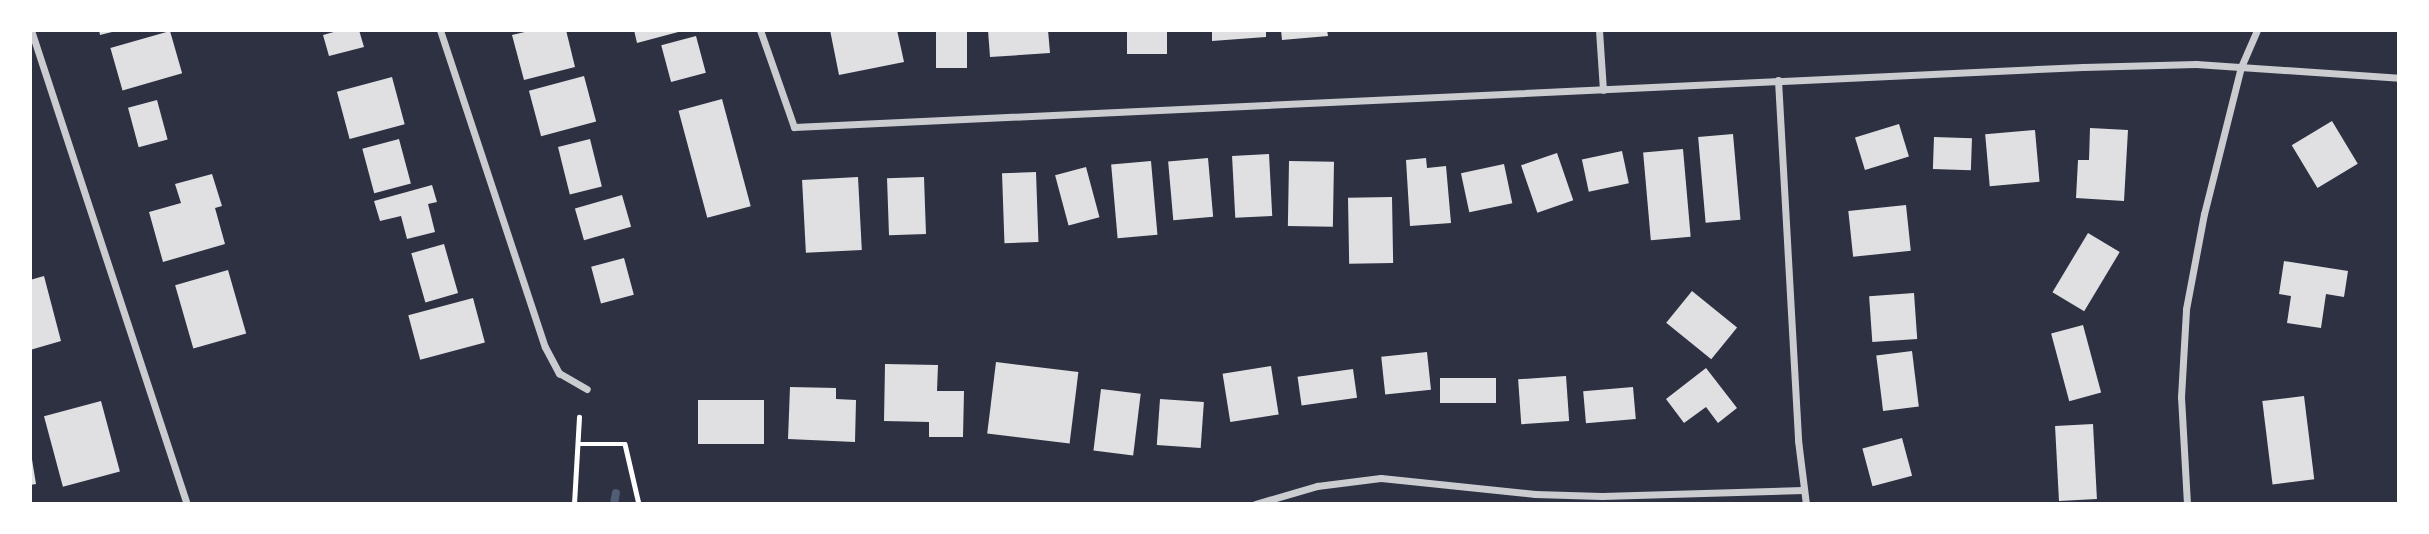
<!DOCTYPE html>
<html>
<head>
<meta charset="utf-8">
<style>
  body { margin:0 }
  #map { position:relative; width:2429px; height:534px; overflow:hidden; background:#2d3142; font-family:"Source Sans 3",sans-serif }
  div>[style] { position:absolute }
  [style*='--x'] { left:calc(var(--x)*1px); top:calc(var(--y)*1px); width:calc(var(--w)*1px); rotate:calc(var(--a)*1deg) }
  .stream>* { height:8px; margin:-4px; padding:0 4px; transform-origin:4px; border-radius:4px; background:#4f5d75 }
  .building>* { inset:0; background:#e0e0e3; transform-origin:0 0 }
  .path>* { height:4.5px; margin:-2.25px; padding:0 2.25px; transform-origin:2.25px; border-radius:2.25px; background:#fff }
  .minor>* { height:7px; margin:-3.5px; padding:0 3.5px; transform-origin:3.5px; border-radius:3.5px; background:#caccd0 }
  span { translate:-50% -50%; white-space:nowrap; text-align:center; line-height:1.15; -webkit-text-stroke:7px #fff; paint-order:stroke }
  .frame { position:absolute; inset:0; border:32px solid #fff; pointer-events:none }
</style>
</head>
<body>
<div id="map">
  <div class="stream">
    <div style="--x:614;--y:504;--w:11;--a:-80"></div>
  </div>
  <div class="building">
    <div style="clip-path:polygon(99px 30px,116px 30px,116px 31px,100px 35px)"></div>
    <div style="clip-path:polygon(341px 30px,359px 30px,364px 47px,329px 56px,323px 35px)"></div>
    <div style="clip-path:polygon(533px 30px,566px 30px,575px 67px,524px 80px,512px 35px)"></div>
    <div style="clip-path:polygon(634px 30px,682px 30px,682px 31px,637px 43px)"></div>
    <div style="clip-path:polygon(830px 30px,897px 30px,904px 62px,839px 75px)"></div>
    <div style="left:936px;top:30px;width:31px;height:38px"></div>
    <div style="clip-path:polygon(988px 30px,1048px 30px,1050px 53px,990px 57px)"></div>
    <div style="left:1127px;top:30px;width:40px;height:24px"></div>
    <div style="clip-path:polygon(1212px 30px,1266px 30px,1266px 37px,1212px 41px)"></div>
    <div style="clip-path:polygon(1281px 30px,1327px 30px,1328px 36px,1282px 40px)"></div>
    <div style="left:170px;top:31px;width:44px;height:62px;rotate:74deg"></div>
    <div style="left:696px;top:36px;width:38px;height:36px;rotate:75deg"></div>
    <div style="left:584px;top:76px;width:47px;height:57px;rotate:75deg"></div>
    <div style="left:392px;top:77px;width:49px;height:57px;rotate:75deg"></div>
    <div style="left:722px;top:99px;width:111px;height:45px;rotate:75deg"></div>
    <div style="left:157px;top:100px;width:41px;height:30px;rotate:75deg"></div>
    <div style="left:2332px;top:121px;width:50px;height:47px;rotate:59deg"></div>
    <div style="left:1899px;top:124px;width:34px;height:46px;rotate:73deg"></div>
    <div style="clip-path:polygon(2090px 128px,2128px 130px,2124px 201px,2076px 198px,2078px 160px,2089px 160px)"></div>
    <div style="left:2035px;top:130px;width:52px;height:50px;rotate:85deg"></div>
    <div style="left:1733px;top:134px;width:86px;height:35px;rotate:85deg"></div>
    <div style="left:1934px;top:137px;width:38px;height:32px;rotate:2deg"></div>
    <div style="left:399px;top:139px;width:46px;height:38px;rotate:75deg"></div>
    <div style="left:590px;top:139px;width:49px;height:33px;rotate:76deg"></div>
    <div style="left:1683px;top:149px;width:88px;height:40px;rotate:85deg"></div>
    <div style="left:1622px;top:151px;width:33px;height:41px;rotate:78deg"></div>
    <div style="left:1557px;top:153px;width:50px;height:38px;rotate:71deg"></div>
    <div style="left:1269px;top:154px;width:62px;height:37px;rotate:87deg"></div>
    <div style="left:1208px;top:158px;width:59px;height:40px;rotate:85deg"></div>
    <div style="clip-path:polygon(1426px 158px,1427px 168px,1446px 166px,1451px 223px,1410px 226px,1406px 160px)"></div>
    <div style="left:1151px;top:161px;width:74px;height:40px;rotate:85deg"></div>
    <div style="left:1289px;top:161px;width:45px;height:65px;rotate:1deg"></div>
    <div style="left:1504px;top:164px;width:40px;height:44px;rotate:78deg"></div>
    <div style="left:1086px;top:167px;width:52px;height:32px;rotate:75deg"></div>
    <div style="left:1036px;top:172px;width:70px;height:34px;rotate:88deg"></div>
    <div style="clip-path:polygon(212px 174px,222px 206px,215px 208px,225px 244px,163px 262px,149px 212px,181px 203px,175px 184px)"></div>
    <div style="left:858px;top:177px;width:73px;height:56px;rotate:87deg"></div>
    <div style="left:924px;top:177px;width:57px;height:37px;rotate:88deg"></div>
    <div style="clip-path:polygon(432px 185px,437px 202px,428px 204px,435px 232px,407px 239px,401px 216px,380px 221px,374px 201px)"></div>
    <div style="left:622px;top:195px;width:33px;height:49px;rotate:74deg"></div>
    <div style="left:1392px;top:197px;width:66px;height:44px;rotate:89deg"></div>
    <div style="left:1906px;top:205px;width:46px;height:58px;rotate:84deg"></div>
    <div style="left:2088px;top:233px;width:37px;height:69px;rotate:31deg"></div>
    <div style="left:444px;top:244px;width:51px;height:34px;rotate:74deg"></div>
    <div style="left:624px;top:258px;width:38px;height:34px;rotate:75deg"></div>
    <div style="clip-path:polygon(2284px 261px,2348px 271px,2344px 297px,2326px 294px,2321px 328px,2287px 323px,2291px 296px,2279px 294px)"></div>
    <div style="left:228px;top:270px;width:66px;height:55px;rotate:74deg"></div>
    <div style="clip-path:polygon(44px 276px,61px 341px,30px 350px,30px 280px)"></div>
    <div style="left:1692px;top:291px;width:58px;height:41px;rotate:39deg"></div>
    <div style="left:1914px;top:293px;width:46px;height:45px;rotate:86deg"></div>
    <div style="left:473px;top:298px;width:46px;height:67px;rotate:75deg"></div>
    <div style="left:2083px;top:325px;width:70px;height:33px;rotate:75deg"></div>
    <div style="left:1912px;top:351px;width:56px;height:36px;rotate:83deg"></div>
    <div style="left:1427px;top:352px;width:38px;height:46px;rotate:84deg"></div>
    <div style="left:996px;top:362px;width:83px;height:72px;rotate:7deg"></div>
    <div style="clip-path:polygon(885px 364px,938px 365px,937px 391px,964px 391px,963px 437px,929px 437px,929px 422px,884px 421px)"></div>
    <div style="left:1271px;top:366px;width:49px;height:49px;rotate:81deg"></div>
    <div style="clip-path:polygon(1706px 368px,1737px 408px,1718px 423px,1706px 407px,1684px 423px,1666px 399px)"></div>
    <div style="left:1353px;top:369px;width:29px;height:56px;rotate:82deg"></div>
    <div style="left:1566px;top:376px;width:45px;height:48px;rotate:86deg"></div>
    <div style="left:1440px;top:378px;width:56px;height:25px"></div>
    <div style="clip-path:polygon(790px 387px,836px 388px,836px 399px,856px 400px,855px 442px,788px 439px)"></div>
    <div style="left:1633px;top:387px;width:32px;height:50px;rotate:85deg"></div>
    <div style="left:1101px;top:389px;width:40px;height:62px;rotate:7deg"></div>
    <div style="left:2304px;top:396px;width:84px;height:42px;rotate:83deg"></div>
    <div style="left:1160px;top:399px;width:44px;height:46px;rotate:4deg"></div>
    <div style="left:698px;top:400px;width:66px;height:44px"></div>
    <div style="left:101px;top:401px;width:73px;height:59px;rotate:75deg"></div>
    <div style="left:2093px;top:424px;width:75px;height:38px;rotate:87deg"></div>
    <div style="left:1902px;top:438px;width:39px;height:41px;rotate:75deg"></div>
    <div style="clip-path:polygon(30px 447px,36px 484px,30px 485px)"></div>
  </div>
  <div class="path">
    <div style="--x:578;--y:444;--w:47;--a:0"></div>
    <div style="--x:625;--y:444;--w:62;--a:76.9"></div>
    <div style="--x:574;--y:504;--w:87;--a:-86.7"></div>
  </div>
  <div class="minor">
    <div style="--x:31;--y:30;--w:499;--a:71.8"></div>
    <div style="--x:440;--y:30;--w:334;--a:71.7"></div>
    <div style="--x:545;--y:347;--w:30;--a:62"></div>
    <div style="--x:559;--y:373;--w:32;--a:30"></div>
    <div style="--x:760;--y:30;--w:103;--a:70.7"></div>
    <div style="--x:794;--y:127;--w:1290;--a:-2.67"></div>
    <div style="--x:2083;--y:67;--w:113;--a:-1.5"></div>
    <div style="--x:2196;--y:64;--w:203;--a:3.9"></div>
    <div style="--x:1599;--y:30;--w:60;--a:86.2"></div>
    <div style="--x:1778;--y:80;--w:361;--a:86.8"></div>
    <div style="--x:1798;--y:440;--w:64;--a:82.9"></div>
    <div style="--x:1255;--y:504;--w:65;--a:-16.2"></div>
    <div style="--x:1317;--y:486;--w:64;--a:-7.1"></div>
    <div style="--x:1381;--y:478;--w:155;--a:5.9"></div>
    <div style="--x:1535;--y:494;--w:67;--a:1.7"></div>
    <div style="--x:1602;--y:496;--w:201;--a:-1.7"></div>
    <div style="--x:2187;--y:504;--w:107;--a:-93.2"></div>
    <div style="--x:2181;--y:397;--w:88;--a:-86.7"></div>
    <div style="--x:2186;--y:309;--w:97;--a:-79.3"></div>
    <div style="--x:2204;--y:214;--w:152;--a:-75.9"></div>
    <div style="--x:2241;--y:67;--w:40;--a:-66.6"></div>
  </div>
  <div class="frame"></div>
</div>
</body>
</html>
